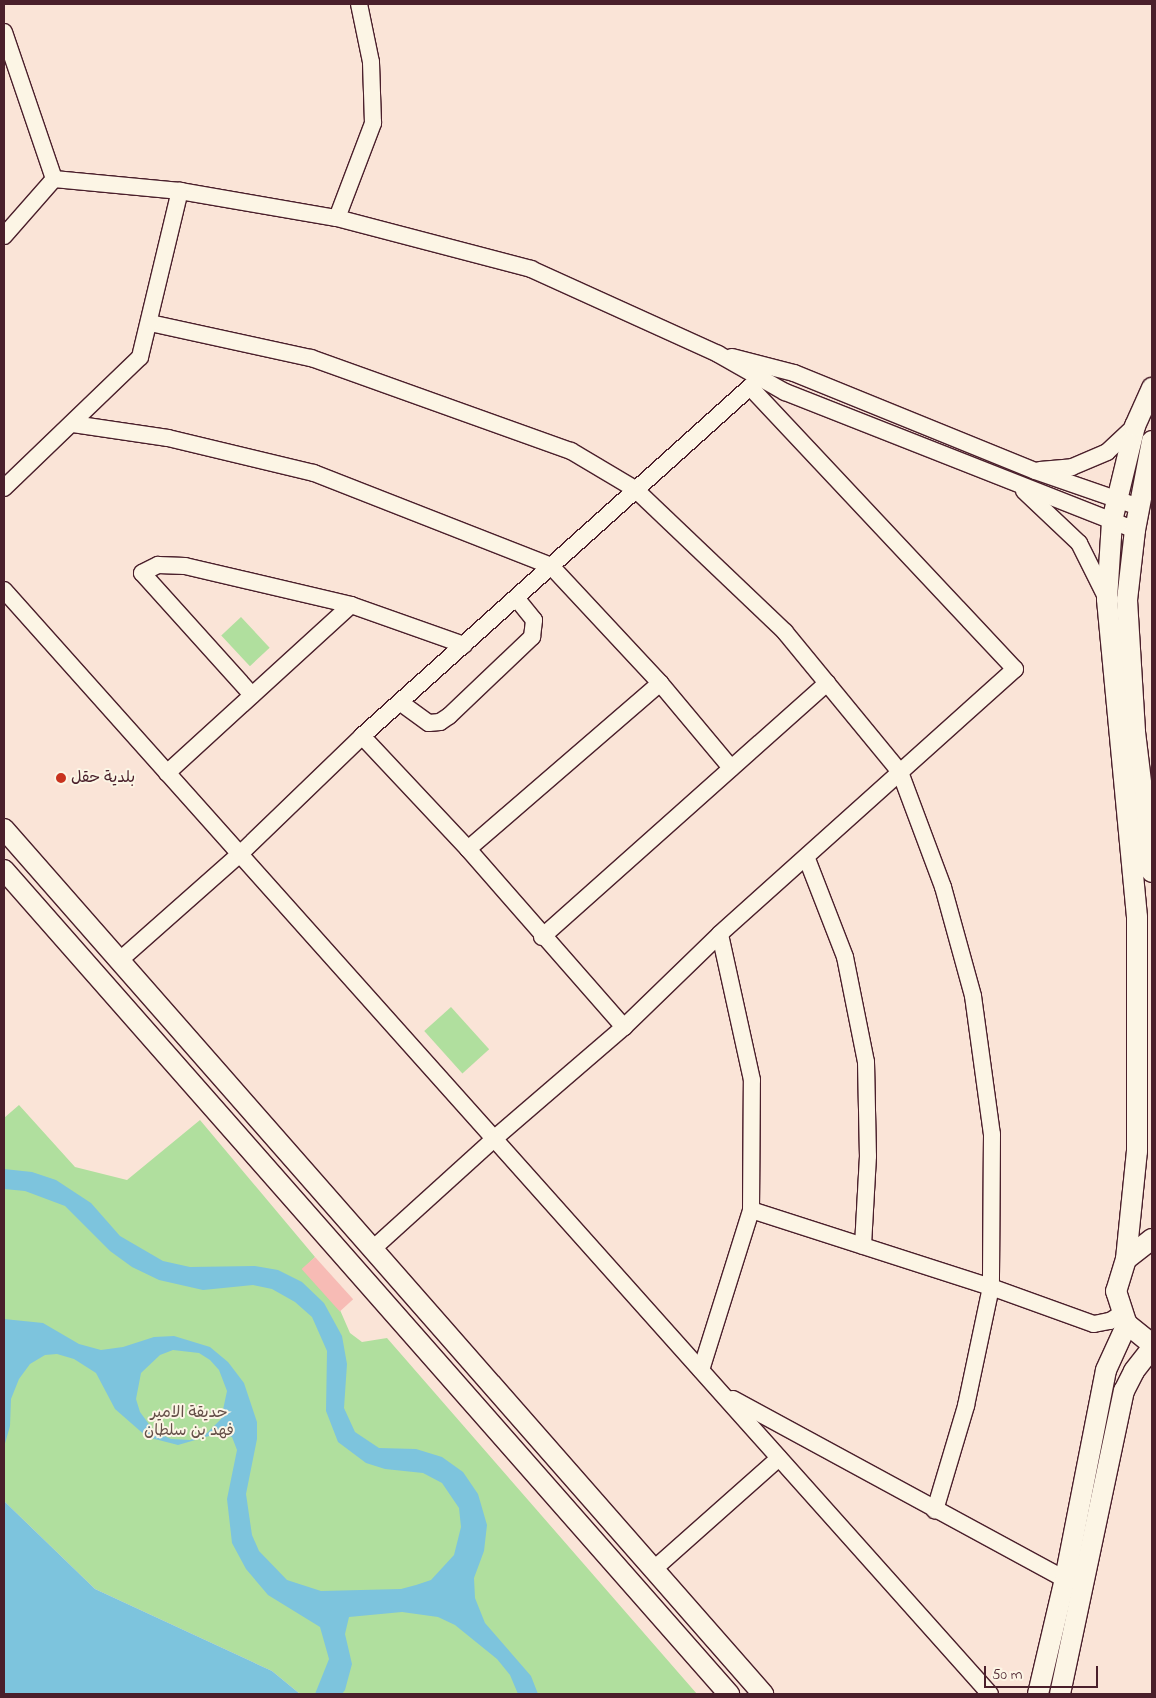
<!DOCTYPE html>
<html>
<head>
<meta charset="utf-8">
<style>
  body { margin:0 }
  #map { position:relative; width:1156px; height:1698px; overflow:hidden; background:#fae4d7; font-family:"Indie Flower","Playpen Sans Arabic",sans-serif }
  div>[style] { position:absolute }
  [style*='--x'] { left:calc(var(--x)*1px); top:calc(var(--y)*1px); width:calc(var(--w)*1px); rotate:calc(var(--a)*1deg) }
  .green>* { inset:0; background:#b0df9e; transform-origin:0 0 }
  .water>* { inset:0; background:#7dc4dd }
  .building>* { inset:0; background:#f7bbb5; transform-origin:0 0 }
  .roads { filter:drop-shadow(1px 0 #4a1f2b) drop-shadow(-1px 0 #4a1f2b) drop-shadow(0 1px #4a1f2b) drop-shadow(0 -1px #4a1f2b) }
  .minor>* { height:16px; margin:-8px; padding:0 8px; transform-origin:8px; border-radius:8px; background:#fcf5e5 }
  .tertiary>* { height:20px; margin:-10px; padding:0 10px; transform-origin:10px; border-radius:10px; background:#fcf5e5 }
  .dots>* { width:14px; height:14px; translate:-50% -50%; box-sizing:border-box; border:2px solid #fcf5e5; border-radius:50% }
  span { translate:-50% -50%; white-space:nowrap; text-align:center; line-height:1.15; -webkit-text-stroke:4px #fcf5e5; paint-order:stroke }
  .poi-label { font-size:16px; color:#4a1f2b }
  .left { translate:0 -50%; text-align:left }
  .park-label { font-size:16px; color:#644f48 }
  .frame { position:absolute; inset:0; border:5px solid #4a1f2b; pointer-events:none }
  .scale { position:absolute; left:984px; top:1666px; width:114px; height:22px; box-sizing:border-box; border:2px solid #4a1f2b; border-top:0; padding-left:6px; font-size:15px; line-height:18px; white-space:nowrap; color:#4a1f2b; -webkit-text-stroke:4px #fcf5e5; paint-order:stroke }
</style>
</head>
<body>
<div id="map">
  <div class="green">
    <div style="left:241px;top:617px;width:42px;height:27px;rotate:47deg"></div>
    <div style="left:451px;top:1007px;width:57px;height:36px;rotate:48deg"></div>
    <div style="clip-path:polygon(19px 1105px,75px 1167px,127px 1180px,200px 1120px,315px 1257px,303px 1269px,340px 1310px,350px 1333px,362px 1342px,387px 1338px,697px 1694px,300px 1694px,272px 1671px,95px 1589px,4px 1501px,4px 1118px)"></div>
  </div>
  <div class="water">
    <div style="clip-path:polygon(evenodd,4px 1169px,32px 1172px,56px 1180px,91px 1203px,120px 1236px,163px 1261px,190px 1267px,255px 1266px,278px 1270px,302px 1282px,324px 1303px,342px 1336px,347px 1364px,344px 1408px,355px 1432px,379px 1448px,416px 1449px,442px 1457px,463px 1472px,478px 1494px,487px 1525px,484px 1551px,474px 1578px,475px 1598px,485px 1623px,531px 1676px,538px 1694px,518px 1694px,510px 1675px,497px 1659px,455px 1625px,438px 1617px,402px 1612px,349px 1617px,345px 1634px,352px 1664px,345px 1690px,342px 1694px,315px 1694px,329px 1659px,320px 1627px,268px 1595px,246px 1569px,232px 1543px,227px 1499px,237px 1450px,232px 1437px,216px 1434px,178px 1445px,147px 1437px,115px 1409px,96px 1373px,74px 1359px,57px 1354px,45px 1355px,30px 1364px,19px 1379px,11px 1399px,10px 1426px,4px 1447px,4px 1319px,43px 1323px,79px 1344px,101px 1350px,123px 1347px,154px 1337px,174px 1336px,210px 1347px,228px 1362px,244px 1383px,257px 1422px,257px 1439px,246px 1494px,252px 1535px,259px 1551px,287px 1580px,321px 1591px,401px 1589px,416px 1585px,431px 1580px,454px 1555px,461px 1527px,459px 1508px,442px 1483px,423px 1473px,385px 1469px,366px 1463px,338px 1442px,326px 1411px,327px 1351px,312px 1317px,295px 1302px,272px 1289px,253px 1285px,203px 1290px,159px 1280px,132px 1267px,110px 1251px,65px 1206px,25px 1191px,4px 1189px,4px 1169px,173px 1350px,199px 1353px,210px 1360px,219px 1370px,227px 1391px,221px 1419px,207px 1433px,190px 1440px,171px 1439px,154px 1431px,140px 1412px,136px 1399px,141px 1373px,160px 1355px,173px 1350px)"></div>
    <div style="clip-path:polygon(4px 1501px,95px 1589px,272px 1671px,300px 1694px,4px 1694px)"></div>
  </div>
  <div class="building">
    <div style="left:315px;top:1257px;width:57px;height:18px;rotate:48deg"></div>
  </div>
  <div class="roads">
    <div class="minor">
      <div style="--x:4;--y:32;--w:155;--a:71.2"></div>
      <div style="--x:54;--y:179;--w:76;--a:131.3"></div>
      <div style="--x:54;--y:179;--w:127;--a:5.4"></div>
      <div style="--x:180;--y:191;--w:159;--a:9.8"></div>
      <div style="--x:337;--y:218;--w:201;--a:14.7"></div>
      <div style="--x:531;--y:269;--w:205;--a:24.4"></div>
      <div style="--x:718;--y:354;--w:77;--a:29.6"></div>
      <div style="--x:785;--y:392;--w:376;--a:21.5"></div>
      <div style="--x:337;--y:218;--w:102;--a:-69.2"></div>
      <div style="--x:373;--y:123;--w:61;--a:-91.9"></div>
      <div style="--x:371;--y:62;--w:59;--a:-101.7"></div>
      <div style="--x:150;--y:323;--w:165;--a:12.3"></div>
      <div style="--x:311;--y:358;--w:276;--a:19.7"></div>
      <div style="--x:571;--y:451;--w:74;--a:30.7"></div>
      <div style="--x:635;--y:489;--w:207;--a:43.6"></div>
      <div style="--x:785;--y:632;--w:181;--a:50.6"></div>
      <div style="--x:900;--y:772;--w:123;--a:69.5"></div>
      <div style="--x:943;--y:887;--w:113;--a:74.6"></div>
      <div style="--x:973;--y:996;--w:139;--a:82.2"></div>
      <div style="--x:992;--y:1134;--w:153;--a:90.4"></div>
      <div style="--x:991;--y:1287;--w:122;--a:101.9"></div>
      <div style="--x:966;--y:1406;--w:109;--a:106.6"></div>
      <div style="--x:732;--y:357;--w:64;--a:14.5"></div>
      <div style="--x:794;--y:373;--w:260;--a:22.1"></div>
      <div style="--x:1035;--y:471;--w:110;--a:19.1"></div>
      <div style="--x:73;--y:424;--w:96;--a:8.4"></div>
      <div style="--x:168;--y:438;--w:150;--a:13.5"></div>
      <div style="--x:314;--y:473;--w:255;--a:21.4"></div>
      <div style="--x:551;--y:566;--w:160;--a:47"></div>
      <div style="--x:1040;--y:470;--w:32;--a:-5"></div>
      <div style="--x:1072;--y:467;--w:38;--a:-23"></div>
      <div style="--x:1107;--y:452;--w:38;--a:-43"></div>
      <div style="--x:4;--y:488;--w:189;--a:-43.9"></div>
      <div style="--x:140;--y:357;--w:171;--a:-76.5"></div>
      <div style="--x:1024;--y:491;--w:76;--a:43.4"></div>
      <div style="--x:1079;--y:543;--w:63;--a:63.4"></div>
      <div style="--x:4;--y:590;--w:1480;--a:48.23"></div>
      <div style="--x:252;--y:695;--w:164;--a:-132"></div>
      <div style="--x:142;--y:573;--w:18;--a:-27"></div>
      <div style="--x:158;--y:565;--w:27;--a:2"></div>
      <div style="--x:185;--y:566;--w:171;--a:13.2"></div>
      <div style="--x:351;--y:605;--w:120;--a:19.5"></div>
      <div style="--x:401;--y:703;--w:34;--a:36"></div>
      <div style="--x:429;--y:723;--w:11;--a:-5"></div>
      <div style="--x:440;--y:722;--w:11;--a:-34"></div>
      <div style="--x:449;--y:716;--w:115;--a:-43.6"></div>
      <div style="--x:532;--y:637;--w:17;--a:-83"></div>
      <div style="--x:534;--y:620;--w:27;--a:-129"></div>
      <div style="--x:362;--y:736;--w:155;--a:46.8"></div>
      <div style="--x:468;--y:849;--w:237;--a:48.8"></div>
      <div style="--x:167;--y:773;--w:249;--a:-42.4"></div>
      <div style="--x:468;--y:849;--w:254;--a:-40.8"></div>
      <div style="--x:660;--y:683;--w:111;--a:50.1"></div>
      <div style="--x:807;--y:859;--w:105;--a:68.8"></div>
      <div style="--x:845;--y:957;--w:107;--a:78.7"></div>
      <div style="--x:866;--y:1062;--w:94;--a:88.8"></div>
      <div style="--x:868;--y:1156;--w:90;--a:93.2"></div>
      <div style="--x:542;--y:937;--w:382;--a:-41.7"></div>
      <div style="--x:120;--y:960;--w:160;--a:-41.5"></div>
      <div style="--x:240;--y:854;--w:170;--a:-44"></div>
      <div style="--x:362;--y:736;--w:522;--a:-41.97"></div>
      <div style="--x:750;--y:387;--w:387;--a:46.8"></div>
      <div style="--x:1015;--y:669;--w:397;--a:138.1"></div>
      <div style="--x:720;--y:934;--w:134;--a:135.9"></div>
      <div style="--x:624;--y:1027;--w:172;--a:139.3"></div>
      <div style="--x:494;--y:1139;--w:162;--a:137.8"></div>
      <div style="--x:751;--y:1210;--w:252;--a:17.8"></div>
      <div style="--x:991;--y:1287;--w:109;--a:19.8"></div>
      <div style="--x:1094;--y:1324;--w:16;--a:-11"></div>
      <div style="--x:1110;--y:1321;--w:13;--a:-32"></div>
      <div style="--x:701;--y:1370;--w:168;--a:-72.6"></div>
      <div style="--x:751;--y:1210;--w:130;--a:-89.6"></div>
      <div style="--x:752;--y:1080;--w:149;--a:-102.4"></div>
      <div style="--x:733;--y:1399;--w:378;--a:28.5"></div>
      <div style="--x:654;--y:1569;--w:167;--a:-41.6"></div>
    </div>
    <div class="tertiary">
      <div style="--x:1152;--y:441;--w:91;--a:100.8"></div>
      <div style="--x:1135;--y:530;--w:70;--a:96.5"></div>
      <div style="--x:1127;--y:600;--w:132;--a:86.5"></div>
      <div style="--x:1135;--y:732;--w:141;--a:83.1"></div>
      <div style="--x:4;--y:829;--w:1151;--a:48.73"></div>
      <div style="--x:4;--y:870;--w:1098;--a:48.66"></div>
      <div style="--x:1152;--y:1239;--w:33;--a:142"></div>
      <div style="--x:1126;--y:1259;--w:34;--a:107"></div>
      <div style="--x:1116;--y:1291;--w:35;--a:72"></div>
      <div style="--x:1127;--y:1324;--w:32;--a:39"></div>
      <div style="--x:1126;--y:1259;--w:109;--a:-84.2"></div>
      <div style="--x:1137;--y:1151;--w:234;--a:-90"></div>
      <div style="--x:1137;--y:917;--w:319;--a:-95.4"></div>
      <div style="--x:1107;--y:599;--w:78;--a:-86.3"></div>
      <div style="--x:1112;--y:521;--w:98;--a:-76.4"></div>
      <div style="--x:1135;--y:426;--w:42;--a:-65.9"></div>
      <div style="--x:1038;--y:1694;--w:118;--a:-76.8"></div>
      <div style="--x:1065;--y:1579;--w:213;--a:-78.9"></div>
      <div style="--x:1106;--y:1370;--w:51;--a:-65.5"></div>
      <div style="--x:1060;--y:1694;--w:310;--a:-78.1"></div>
      <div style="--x:1124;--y:1391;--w:22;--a:-63"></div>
      <div style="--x:1134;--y:1371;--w:29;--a:-52"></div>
    </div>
  </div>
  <div class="dots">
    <div style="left:61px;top:778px;background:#c8321e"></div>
  </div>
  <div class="poi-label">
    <span class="left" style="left:71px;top:778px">بلدية حقل</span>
  </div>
  <div class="park-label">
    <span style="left:189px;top:1422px">حديقة الامير<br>فهد بن سلطان</span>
  </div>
  <div class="frame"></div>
  <div class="scale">50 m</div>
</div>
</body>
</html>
